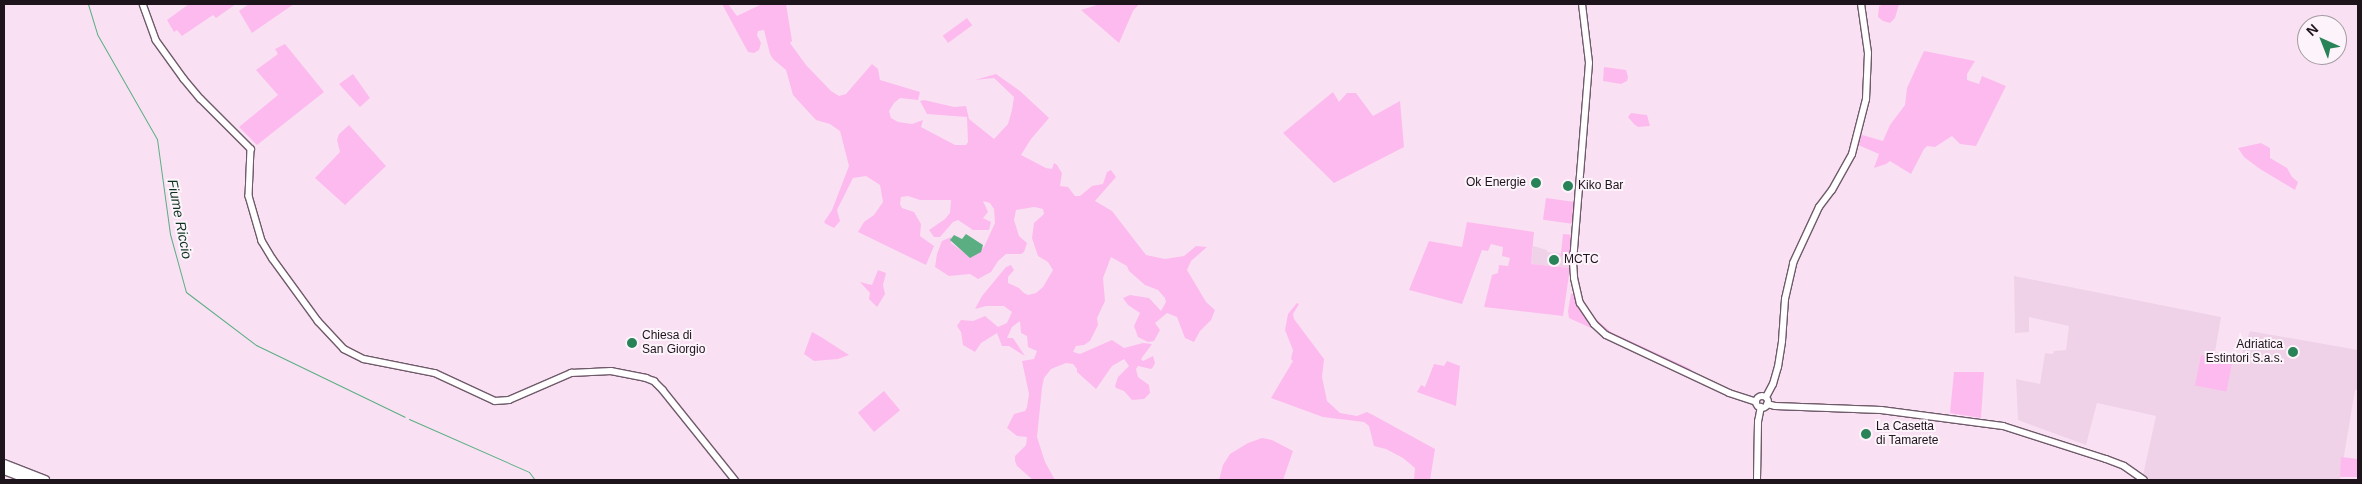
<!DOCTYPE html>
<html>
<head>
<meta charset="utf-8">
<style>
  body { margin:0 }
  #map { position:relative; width:2362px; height:484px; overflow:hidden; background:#f9e1f3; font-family:Helvetica,sans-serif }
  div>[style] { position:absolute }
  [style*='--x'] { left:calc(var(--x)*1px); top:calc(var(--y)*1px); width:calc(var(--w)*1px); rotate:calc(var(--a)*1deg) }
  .built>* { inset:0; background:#f0d2e8 }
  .green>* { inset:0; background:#fdbaee; transform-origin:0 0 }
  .water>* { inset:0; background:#5aae82 }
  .stream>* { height:1px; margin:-0.5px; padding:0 0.5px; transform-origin:0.5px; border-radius:0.5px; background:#5aae82 }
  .roads { filter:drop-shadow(1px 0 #6f5a6a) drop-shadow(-1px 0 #6f5a6a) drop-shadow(0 1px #6f5a6a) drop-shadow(0 -1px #6f5a6a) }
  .tertiary>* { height:5.5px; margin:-2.75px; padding:0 2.75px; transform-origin:2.75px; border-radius:2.75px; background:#fff }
  .secondary>* { height:6px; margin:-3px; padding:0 3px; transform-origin:3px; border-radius:3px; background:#fff }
  .secondary>.ring { margin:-3px; padding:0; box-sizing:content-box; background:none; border:6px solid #fff; border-radius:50% }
  .motorway>* { height:8px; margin:-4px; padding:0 4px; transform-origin:4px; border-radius:4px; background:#fff }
  .dots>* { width:14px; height:14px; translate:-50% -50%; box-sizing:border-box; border:2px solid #fdf3fa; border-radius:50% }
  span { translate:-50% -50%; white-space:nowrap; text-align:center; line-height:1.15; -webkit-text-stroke:4px #fdf3fa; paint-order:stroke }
  .poi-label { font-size:12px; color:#1d151b }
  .right { translate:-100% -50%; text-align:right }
  .left { translate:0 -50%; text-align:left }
  .water-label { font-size:14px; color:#0e3421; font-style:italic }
  .frame { position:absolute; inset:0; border:5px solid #1d151b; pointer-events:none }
  .north { position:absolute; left:2297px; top:15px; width:50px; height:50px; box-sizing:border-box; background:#fdf3fa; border:1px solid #a39aa1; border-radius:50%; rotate:316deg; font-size:14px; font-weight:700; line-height:20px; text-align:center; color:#1d151b }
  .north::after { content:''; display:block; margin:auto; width:18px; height:22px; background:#298358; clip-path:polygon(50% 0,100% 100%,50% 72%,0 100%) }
</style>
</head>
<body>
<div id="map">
  <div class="built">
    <div style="clip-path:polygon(1533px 246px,1547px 250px,1547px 252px,1561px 253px,1561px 256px,1571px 257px,1570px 268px,1531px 264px)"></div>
    <div style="clip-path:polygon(2014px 276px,2221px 317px,2215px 352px,2240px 358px,2250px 331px,2358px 350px,2358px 390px,2355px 390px,2340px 480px,2149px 480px,2143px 475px,2156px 416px,2097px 403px,2086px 445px,2018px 420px,2016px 379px,2040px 384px,2045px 353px,2053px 354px,2054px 351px,2066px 350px,2069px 326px,2029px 317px,2029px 332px,2015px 333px)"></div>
  </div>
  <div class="green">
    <div style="clip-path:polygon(189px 4px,236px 4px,216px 18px,213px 15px,182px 36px,177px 30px,174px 32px,167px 20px)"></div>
    <div style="clip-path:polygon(249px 4px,294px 4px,252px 33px,239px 11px)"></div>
    <div style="clip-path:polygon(722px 4px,728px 4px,737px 16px,762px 4px,786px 4px,792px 41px,790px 43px,806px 65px,831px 91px,839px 96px,846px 94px,872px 64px,878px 69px,880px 80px,920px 92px,918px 100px,900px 98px,894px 103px,889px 111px,891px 118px,898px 122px,912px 124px,923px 120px,921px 127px,955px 145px,966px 145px,968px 142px,967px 117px,927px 114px,920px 101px,924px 100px,954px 107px,966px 106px,969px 119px,994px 139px,1008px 124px,1012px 110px,1014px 97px,994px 78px,975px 80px,996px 74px,1020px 91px,1049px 118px,1031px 139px,1021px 155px,1046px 168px,1052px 169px,1054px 163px,1057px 165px,1062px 173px,1060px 186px,1068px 187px,1075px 196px,1080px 196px,1092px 186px,1103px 184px,1107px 172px,1111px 170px,1116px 177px,1095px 201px,1112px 211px,1146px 255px,1165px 259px,1184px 256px,1196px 246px,1207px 247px,1191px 261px,1187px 270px,1206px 302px,1215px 310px,1211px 320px,1200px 331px,1194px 342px,1185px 338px,1177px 317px,1167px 313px,1155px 323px,1160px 330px,1154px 341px,1148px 342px,1138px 337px,1134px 326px,1140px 313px,1128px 305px,1123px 298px,1130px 295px,1149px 298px,1161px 311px,1166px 302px,1165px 298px,1158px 290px,1145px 285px,1129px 271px,1127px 266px,1111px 257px,1103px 278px,1105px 301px,1097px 318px,1098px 325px,1090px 341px,1084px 345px,1076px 346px,1073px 352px,1080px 354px,1112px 340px,1124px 348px,1143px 343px,1152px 344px,1141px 359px,1143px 361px,1153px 356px,1155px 363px,1153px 367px,1151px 369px,1138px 366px,1136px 369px,1138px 377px,1149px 385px,1150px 393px,1144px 399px,1132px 400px,1124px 391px,1116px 388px,1115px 386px,1118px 377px,1129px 366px,1124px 359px,1112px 366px,1096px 389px,1077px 372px,1077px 369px,1073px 364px,1066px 363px,1051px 369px,1044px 378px,1042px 388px,1037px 437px,1045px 462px,1055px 480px,1033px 480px,1017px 466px,1015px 461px,1015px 456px,1026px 445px,1027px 437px,1017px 436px,1007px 428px,1014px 414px,1025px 411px,1027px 407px,1029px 394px,1022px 361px,1034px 359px,1037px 351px,1028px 347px,1027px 336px,1021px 333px,1020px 321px,1012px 327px,1007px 338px,1013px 338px,1025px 356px,1009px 346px,1002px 346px,997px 333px,981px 343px,975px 352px,963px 345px,961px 332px,957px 326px,961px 320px,973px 321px,985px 316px,998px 327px,1007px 323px,1012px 312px,1004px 306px,986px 306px,975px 309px,982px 296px,1006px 267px,1011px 265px,1014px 270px,1008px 277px,1008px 283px,1019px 288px,1024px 293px,1028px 295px,1036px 293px,1043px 287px,1053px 270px,1048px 262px,1038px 256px,1032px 238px,1034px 223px,1044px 214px,1043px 209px,1034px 207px,1016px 210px,1014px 220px,1019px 236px,1027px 243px,1024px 252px,1021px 254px,1006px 254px,998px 261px,991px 272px,978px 279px,970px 274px,949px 276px,935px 267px,937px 254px,942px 241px,951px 237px,951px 243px,970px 257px,984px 247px,995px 223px,994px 209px,990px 203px,983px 201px,988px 212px,983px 218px,991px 222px,989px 230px,973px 230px,958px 220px,953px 222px,940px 237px,934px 237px,929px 230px,945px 219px,950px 213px,951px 200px,920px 200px,908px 196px,901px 197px,900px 204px,902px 208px,914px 212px,921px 224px,920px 236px,934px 246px,926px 265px,858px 232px,864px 222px,874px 215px,883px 202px,880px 185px,866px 176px,853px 178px,837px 210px,840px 221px,834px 228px,826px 224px,824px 222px,832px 210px,849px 166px,840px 131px,830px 124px,816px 120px,793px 95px,786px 70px,773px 59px,770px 54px,764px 30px,758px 31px,757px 35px,761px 43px,759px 50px,754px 53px,748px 52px)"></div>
    <div style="clip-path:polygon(1100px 4px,1139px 4px,1133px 11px,1119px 43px,1081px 10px)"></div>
    <div style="clip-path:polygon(1885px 4px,1899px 4px,1895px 18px,1890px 23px,1883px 21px,1878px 17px,1879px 6px)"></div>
    <div style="left:967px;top:18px;width:9px;height:30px;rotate:54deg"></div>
    <div style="clip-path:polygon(285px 44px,324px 92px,257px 145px,239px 127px,278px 95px,256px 70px,278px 54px,275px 49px)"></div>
    <div style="clip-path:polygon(1924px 51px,1975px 61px,1967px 74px,1967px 80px,1979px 84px,1982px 76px,2006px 86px,1976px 146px,1960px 144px,1952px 136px,1935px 147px,1927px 146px,1924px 149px,1911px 174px,1890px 161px,1886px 164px,1874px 168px,1879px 154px,1856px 144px,1859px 134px,1883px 141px,1890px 125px,1905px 105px,1907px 88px)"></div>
    <div style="clip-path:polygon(1604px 67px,1626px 70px,1628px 77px,1627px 81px,1621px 84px,1603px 81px)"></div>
    <div style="clip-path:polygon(353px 74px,370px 98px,360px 107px,339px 84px)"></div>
    <div style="clip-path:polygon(1333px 92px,1339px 102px,1347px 93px,1356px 93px,1373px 116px,1400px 101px,1404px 147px,1334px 183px,1283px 133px)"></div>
    <div style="clip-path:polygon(1631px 113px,1647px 115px,1650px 126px,1638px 127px,1634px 124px,1628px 117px)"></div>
    <div style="clip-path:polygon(349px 125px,386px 166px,345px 205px,315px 178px,340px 152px,337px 140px,339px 134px)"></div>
    <div style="clip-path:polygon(2261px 143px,2270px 148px,2270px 158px,2287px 168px,2292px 177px,2298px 182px,2295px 190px,2260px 169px,2244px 157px,2238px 148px)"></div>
    <div style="left:1546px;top:198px;width:29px;height:22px;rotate:8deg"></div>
    <div style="clip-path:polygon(1467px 222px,1534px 232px,1531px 264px,1570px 268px,1563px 316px,1484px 307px,1492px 275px,1498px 273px,1499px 265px,1508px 266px,1510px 258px,1502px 256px,1503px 247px,1491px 244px,1488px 251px,1482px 250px,1462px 304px,1409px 290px,1429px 241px,1462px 247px)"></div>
    <div style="left:1563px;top:234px;width:10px;height:22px;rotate:6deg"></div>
    <div style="clip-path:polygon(878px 270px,886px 273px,883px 285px,885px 294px,877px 307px,869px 299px,870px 293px,860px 282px,872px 285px)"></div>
    <div style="clip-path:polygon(1576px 275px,1578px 275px,1583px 299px,1589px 312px,1598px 321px,1611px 332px,1691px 369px,1690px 372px,1605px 330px,1593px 320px,1581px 300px)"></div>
    <div style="clip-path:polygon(1571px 294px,1573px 294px,1591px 328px,1569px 318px,1568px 311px)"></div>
    <div style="clip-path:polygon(1297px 303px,1299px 304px,1293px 314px,1294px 319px,1324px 359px,1322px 377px,1327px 401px,1340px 413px,1357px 416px,1367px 412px,1373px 415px,1435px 449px,1430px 480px,1414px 480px,1415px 468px,1403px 458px,1386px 449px,1374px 446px,1369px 426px,1364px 422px,1323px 417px,1271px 398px,1293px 361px,1291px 359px,1293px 350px,1285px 330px,1288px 314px)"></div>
    <div style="clip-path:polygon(812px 332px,821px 337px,849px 355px,838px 359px,814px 361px,804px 354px)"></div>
    <div style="left:2201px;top:355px;width:32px;height:31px;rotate:11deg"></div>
    <div style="clip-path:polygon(1447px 361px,1460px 366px,1456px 406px,1417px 392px,1421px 385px,1425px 387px,1434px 364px,1444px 366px)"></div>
    <div style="clip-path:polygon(1954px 372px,1984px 372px,1981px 418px,1950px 413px)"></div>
    <div style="left:884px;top:391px;width:25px;height:34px;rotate:50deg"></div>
    <div style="clip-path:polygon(1262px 438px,1272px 440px,1293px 451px,1283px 480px,1219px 480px,1223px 465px,1230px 454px,1248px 443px)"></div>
    <div style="clip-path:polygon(2341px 457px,2358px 459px,2358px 477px,2340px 477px)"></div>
  </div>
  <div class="water">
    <div style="clip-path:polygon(966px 234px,983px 245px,981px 252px,970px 258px,950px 240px,954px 235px,962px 239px)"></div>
  </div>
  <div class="stream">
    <div style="--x:88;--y:4;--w:31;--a:73"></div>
    <div style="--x:97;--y:34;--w:121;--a:60.3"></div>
    <div style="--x:157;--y:139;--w:96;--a:82.2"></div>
    <div style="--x:170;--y:234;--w:60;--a:74.6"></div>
    <div style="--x:186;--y:292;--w:88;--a:37.1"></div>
    <div style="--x:256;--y:345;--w:165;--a:25.8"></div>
    <div style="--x:409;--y:419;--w:131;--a:23.8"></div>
    <div style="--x:529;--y:472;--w:10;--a:53"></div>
  </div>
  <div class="roads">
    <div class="tertiary">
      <div style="--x:143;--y:4;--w:38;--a:70"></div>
      <div style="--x:156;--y:40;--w:48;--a:54.3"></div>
      <div style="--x:184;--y:79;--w:26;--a:50"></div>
      <div style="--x:201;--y:99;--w:71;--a:45"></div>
      <div style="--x:251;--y:149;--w:47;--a:92.4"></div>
      <div style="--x:249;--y:196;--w:47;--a:73.9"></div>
      <div style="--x:262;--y:241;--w:21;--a:59"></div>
      <div style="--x:273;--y:259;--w:77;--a:54"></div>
      <div style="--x:318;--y:321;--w:38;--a:47"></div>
      <div style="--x:344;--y:349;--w:22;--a:27"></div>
      <div style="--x:364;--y:359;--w:72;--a:11.2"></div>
      <div style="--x:435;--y:373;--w:66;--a:25"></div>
      <div style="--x:495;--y:401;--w:14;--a:-4"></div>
      <div style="--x:509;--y:400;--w:68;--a:-23.5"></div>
      <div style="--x:571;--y:373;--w:40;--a:-2.9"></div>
      <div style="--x:611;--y:371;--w:36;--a:11"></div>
      <div style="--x:646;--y:378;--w:9;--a:21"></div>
      <div style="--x:654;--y:381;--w:13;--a:45"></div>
      <div style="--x:663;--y:390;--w:115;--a:51.3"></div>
      <div style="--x:1757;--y:480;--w:58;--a:-89"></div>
      <div style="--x:1758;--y:422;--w:15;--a:-79"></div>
    </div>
    <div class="secondary">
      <div style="--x:1582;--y:4;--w:59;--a:83.2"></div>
      <div style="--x:1589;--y:63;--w:200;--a:94.6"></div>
      <div style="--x:1573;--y:262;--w:16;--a:86"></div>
      <div style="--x:1574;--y:278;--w:26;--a:77"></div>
      <div style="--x:1580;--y:303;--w:25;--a:56"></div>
      <div style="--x:1594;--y:324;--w:16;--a:43"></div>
      <div style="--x:1606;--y:335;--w:136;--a:25.2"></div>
      <div style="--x:1729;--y:393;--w:28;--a:18"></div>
      <div class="ring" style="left:1756px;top:396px;width:6px;height:6px"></div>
      <div style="--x:1766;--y:397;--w:15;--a:-62"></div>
      <div style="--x:1773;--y:384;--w:18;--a:-74"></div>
      <div style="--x:1778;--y:367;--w:26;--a:-81"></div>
      <div style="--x:1782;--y:341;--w:42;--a:-85.9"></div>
      <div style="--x:1785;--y:299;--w:37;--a:-77"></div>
      <div style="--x:1793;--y:263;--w:62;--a:-65.1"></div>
      <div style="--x:1819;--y:207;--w:21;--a:-53"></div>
      <div style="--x:1832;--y:190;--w:41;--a:-60.9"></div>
      <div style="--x:1852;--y:154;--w:57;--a:-75.7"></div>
      <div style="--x:1866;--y:99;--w:46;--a:-87.5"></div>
      <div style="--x:1868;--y:53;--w:49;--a:-98.1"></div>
      <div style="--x:1767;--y:404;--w:8;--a:14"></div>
      <div style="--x:1775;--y:406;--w:106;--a:2.2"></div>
      <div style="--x:1881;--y:410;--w:123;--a:7.5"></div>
      <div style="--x:2003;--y:426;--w:108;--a:17.8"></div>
      <div style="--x:2106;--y:459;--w:19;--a:21"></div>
      <div style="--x:2124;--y:466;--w:24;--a:35"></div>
    </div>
    <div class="motorway">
      <div style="--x:4;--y:464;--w:44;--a:21.3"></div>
      <div style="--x:4;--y:470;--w:28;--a:21"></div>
    </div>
  </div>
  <div class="dots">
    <div style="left:1536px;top:183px;background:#298358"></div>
    <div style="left:1568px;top:186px;background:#298358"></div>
    <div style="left:1554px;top:260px;background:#298358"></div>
    <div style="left:632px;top:343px;background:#298358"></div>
    <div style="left:2293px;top:352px;background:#298358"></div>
    <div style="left:1866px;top:434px;background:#298358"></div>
  </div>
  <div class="poi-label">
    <span class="right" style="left:1526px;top:183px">Ok Energie</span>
    <span class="left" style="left:1578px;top:186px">Kiko Bar</span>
    <span class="left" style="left:1564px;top:260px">MCTC</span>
    <span class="left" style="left:642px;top:343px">Chiesa di<br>San Giorgio</span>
    <span class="right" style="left:2283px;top:352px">Adriatica<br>Estintori S.a.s.</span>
    <span class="left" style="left:1876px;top:434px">La Casetta<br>di Tamarete</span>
  </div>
  <div class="water-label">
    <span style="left:180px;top:219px;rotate:79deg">Fiume Riccio</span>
  </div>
  <div class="frame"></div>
  <div class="north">N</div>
</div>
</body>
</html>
